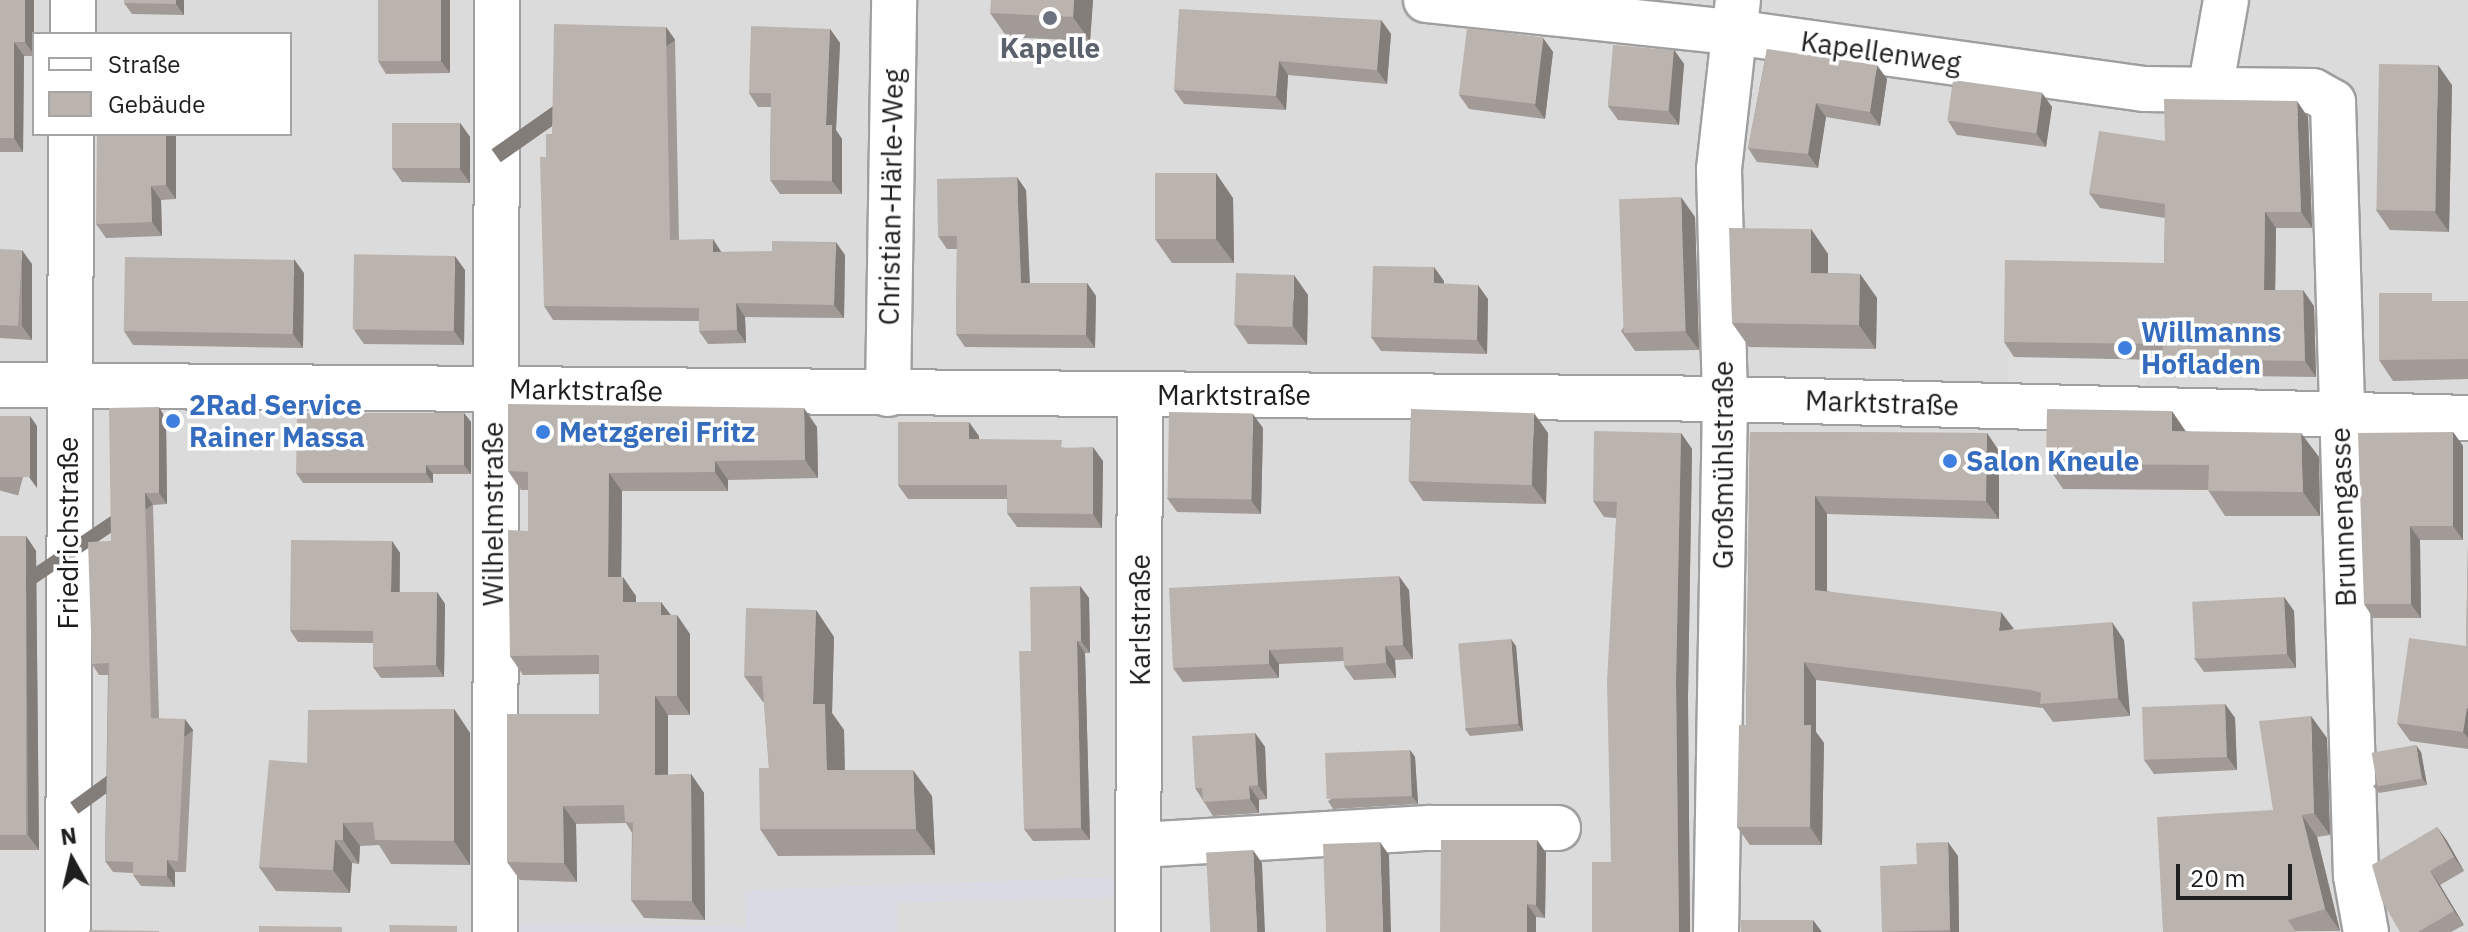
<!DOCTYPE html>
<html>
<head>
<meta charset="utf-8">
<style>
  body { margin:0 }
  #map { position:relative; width:2468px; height:932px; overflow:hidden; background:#eeeae5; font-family:"IBM Plex Sans",sans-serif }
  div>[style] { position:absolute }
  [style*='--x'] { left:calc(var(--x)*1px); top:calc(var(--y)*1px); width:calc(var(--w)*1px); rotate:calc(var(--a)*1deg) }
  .residential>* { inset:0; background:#dcdbdb }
  .parking>* { inset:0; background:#dedede; transform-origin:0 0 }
  .plaza>* { inset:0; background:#d9dae4 }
  .roads { filter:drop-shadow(2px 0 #9f9f9f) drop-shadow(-2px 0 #9f9f9f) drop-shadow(0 2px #9f9f9f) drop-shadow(0 -2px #9f9f9f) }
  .minor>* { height:44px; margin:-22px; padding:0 22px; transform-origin:22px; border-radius:22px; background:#fff }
  .wall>* { inset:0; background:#a19a96; transform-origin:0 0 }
  .shaded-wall>* { inset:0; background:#837d7a; transform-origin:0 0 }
  .building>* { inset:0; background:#bbb3ae; transform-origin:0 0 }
  .dots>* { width:22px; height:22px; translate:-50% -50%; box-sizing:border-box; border:4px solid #fff; border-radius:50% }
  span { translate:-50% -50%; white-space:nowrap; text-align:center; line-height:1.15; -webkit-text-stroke:7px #fff; paint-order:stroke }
  .worship-label { font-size:28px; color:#5b616d; font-weight:700 }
  .street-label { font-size:28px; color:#1e1e1e }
  .shop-label { font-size:28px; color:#366cbe; font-weight:700 }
  .left { translate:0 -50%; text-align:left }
  .legend { position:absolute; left:32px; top:32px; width:260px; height:104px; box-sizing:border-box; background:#fff; border:2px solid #a5a5a5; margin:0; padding:10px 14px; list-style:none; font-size:24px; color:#1e1e1e }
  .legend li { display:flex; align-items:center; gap:16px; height:40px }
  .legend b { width:40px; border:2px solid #a5a5a5 }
  .north { position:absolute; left:32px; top:820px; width:80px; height:80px; -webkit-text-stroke:6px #fff; paint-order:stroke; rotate:352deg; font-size:22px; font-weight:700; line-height:32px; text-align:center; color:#1e1e1e }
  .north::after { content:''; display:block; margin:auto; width:28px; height:36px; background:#1e1e1e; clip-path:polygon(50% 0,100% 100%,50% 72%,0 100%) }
  .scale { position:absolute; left:2176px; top:864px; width:116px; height:36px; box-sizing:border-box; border:4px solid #1e1e1e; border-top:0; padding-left:10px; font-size:24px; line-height:28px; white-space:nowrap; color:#1e1e1e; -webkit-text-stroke:6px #fff; paint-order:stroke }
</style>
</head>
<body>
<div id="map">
  <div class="residential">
    <div style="clip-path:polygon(evenodd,0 0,2468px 0,2468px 932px,0 932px,0 0,34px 34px,290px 34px,290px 134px,34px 134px,34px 34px)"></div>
  </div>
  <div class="parking">
    <div style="left:2008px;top:357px;width:139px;height:28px;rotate:1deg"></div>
  </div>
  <div class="plaza">
    <div style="clip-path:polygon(1117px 877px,1116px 897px,897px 903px,897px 932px,516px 932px,516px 923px,746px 927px,745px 890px)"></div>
  </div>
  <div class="roads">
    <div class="minor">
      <div style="--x:1426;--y:0;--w:309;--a:6"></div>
      <div style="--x:1733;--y:32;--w:415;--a:7.9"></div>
      <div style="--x:2144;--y:89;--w:169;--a:0.7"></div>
      <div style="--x:2313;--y:91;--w:23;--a:29"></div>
      <div style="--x:2333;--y:102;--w:774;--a:88.3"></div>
      <div style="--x:2356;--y:876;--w:57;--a:79.9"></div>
      <div style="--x:73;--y:34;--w:34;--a:-90"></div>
      <div style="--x:2210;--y:90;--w:91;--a:-79.9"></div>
      <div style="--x:0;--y:385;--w:1725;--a:0.46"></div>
      <div style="--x:1725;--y:399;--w:743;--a:1.46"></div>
      <div style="--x:888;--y:394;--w:394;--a:-89.1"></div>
      <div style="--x:1140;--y:845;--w:289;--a:-3.4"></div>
      <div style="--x:1429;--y:828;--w:129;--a:0"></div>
      <div style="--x:68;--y:932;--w:798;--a:-89.78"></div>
      <div style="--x:495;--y:932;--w:932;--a:-89.88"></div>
      <div style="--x:1138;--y:932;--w:538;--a:-89.79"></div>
      <div style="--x:1716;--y:932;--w:533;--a:-89.03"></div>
      <div style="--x:1725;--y:399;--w:230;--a:-91.5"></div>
      <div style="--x:1719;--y:169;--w:170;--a:-83.6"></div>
    </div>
  </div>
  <div class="wall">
    <div style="clip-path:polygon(0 0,34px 0,34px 56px,24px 56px,23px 152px,0 152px)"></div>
    <div style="clip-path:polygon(124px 0,184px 0,184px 15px,132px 14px,124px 3px)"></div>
    <div style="clip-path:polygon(450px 0,450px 73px,386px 74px,378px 61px)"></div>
    <div style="clip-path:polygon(1093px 0,1090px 41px,1007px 37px,990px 13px)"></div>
    <div style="clip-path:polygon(1381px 20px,1391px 34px,1387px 84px,1288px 75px,1286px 110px,1184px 104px,1174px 90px)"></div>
    <div style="clip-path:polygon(666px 27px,675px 40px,679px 240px,722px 252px,845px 255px,844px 318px,745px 317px,746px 343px,708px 344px,699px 331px,699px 321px,553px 320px,544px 306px,546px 157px,552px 134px)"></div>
    <div style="clip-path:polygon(830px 29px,840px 43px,836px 130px,842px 139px,842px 194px,780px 194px,770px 180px,771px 107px,758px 107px,749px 93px)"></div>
    <div style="clip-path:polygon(1543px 38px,1553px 52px,1545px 119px,1469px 109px,1459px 95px)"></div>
    <div style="clip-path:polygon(1767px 49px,1887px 79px,1880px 126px,1826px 117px,1818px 168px,1757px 162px,1748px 148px)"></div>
    <div style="clip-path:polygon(1674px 50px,1684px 64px,1679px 125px,1618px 120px,1608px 106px)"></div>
    <div style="clip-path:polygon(2452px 85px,2449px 232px,2390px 230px,2376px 210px)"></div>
    <div style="clip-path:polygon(2042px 93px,2052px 107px,2046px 147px,1957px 135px,1948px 121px)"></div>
    <div style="clip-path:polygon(2308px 117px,2312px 228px,2276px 228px,2275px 290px,2314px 306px,2316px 377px,2174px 375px,2164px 360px,2014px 357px,2004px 342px,2164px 263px,2165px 218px,2100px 208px,2089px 193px,2165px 141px)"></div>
    <div style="clip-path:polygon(460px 123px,470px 137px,470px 183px,402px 182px,392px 168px)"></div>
    <div style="clip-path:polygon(176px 134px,176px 199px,161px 200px,162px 236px,106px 238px,96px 224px)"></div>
    <div style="clip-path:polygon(1026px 190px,1030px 283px,1087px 283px,1096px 296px,1095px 348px,965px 347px,956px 334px,957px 249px,947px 249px,938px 236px)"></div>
    <div style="clip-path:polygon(1233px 198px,1234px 263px,1172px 263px,1155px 239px)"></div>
    <div style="clip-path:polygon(1695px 217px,1699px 350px,1635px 351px,1621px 331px)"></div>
    <div style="clip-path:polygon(1811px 229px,1828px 254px,1828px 273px,1860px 274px,1877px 298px,1876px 349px,1749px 347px,1732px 323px)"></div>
    <div style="clip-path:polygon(0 249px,32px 264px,32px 340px,0 338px)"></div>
    <div style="clip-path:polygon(465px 270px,464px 345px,364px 344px,354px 330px)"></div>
    <div style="clip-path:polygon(304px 273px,303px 348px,133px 345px,124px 331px)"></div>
    <div style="clip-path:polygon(1444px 281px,1444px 284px,1488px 299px,1487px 354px,1381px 351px,1371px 337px)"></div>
    <div style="clip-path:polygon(1308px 295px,1307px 345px,1248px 344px,1235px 325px)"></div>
    <div style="clip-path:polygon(2437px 301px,2468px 301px,2468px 379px,2393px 381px,2379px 360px)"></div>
    <div style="clip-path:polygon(464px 413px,471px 422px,471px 474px,433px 474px,433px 483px,303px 483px,296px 473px)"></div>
    <div style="left:0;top:416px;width:38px;height:72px;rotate:15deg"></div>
    <div style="clip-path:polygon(166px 419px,167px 504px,153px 505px,159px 718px,193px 730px,186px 872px,175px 872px,175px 887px,141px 886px,133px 875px,133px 873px,113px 872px,105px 861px,108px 675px,99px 675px,92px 664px,111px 541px)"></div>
    <div style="clip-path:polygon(817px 427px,818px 478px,728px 480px,728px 491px,622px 491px,621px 577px,636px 596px,636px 602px,661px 602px,671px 615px,690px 634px,690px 715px,668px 715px,668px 775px,691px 774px,704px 793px,705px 920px,644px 918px,631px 900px,632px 833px,626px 823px,576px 824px,577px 882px,520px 880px,507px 862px,599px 714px,599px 674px,523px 675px,510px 656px,528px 531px,528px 490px,521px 490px,508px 471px)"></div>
    <div style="clip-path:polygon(1263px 428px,1261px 514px,1177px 512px,1167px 498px)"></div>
    <div style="clip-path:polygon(2186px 431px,2319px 457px,2320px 516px,2225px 516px,2208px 490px,2063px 489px,2046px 464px)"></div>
    <div style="clip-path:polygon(1750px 432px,1987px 433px,1999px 451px,1999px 519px,1827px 514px,1827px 591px,2014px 630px,2124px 640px,2130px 716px,2053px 722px,2043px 708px,1816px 680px,1816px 732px,1824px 743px,1822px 845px,1750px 845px,1737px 827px,1746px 725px)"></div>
    <div style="clip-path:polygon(2453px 432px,2463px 446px,2463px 540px,2420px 540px,2421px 618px,2373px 618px,2364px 604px)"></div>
    <div style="clip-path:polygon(1548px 433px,1546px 504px,1423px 501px,1409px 481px)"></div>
    <div style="clip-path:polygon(1681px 433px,1692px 449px,1688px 697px,1690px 932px,1592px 932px,1611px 862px,1616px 518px,1604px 517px,1593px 501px)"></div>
    <div style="clip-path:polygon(979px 436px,979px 440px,1067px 448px,1103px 461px,1102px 528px,1017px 527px,1007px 513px,1007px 499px,908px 499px,898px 485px)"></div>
    <div style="clip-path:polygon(0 536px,26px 536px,36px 551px,39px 850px,0 850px)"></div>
    <div style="clip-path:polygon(392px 541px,400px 553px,400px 592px,437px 592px,445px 604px,444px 677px,381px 678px,373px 667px,373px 643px,298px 642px,290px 630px)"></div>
    <div style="clip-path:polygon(2468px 544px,2468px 749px,2410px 741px,2397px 723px,2466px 646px)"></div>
    <div style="clip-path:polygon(1080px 586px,1089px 598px,1090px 653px,1085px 653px,1090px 840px,1033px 841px,1024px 829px,1031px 651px)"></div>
    <div style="clip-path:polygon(1409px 590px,1413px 659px,1395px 660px,1396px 678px,1354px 680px,1344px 666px,1344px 661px,1279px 664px,1279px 678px,1183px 682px,1173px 668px)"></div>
    <div style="clip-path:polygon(2284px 597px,2294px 611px,2296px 668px,2204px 672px,2194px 658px)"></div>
    <div style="clip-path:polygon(816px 610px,834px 637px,832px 713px,844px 730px,845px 770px,932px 796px,935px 855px,778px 856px,760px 829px,769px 768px,764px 702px,763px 702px,744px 676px)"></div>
    <div style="clip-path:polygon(1516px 646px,1523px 731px,1470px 736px,1465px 729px)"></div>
    <div style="clip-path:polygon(2225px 704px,2235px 718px,2237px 770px,2154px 774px,2144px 760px)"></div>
    <div style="clip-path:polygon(454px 709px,470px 733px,470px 865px,391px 864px,379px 845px,360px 846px,359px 864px,352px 863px,350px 893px,276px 891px,259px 867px,307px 763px)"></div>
    <div style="clip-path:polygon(1255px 733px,1265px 747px,1267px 799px,1259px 800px,1259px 813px,1213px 816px,1195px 788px)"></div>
    <div style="clip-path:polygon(2327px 738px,2330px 835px,2317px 837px,2340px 931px,2163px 932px,2273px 810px)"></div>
    <div style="clip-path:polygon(1410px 750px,1415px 757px,1418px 804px,1333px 809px,1328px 801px)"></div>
    <div style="clip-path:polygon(2421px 752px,2427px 785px,2379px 793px,2373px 786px)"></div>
    <div style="clip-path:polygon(2437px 827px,2447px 841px,2464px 871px,2440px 885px,2464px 925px,2451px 932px,2400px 932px)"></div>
    <div style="clip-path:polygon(1537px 840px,1546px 853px,1545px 918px,1536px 917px,1440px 932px)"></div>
    <div style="clip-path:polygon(1958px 856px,1959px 932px,1882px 932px)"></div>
  </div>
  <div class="shaded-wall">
    <div style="clip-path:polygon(25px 0,34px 0,34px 55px,25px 42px)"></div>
    <div style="clip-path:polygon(176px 0,184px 0,184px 15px,176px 4px)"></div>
    <div style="clip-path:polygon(441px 0,450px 0,450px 73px,441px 61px)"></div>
    <div style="clip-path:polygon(1074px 0,1093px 0,1090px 41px,1073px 17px)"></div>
    <div style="clip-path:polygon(1381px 20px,1391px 34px,1387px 84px,1377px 70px)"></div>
    <div style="left:666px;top:27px;width:16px;height:213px;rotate:55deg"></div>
    <div style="clip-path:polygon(830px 29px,840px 43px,836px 130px,842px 139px,842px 194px,832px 181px,826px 125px)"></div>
    <div style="clip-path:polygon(1543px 38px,1553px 52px,1545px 119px,1535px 105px)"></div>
    <div style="clip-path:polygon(14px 42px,24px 56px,23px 152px,14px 138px)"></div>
    <div style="clip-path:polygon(1674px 50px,1684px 64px,1679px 125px,1669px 111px)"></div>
    <div style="clip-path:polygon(1279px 61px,1288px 75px,1286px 110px,1276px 96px)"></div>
    <div style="clip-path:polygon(1877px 65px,1887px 79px,1880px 126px,1870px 112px)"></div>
    <div style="clip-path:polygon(2438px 65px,2452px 85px,2449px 232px,2435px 212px)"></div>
    <div style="clip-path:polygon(2042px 93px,2052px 107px,2046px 147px,2036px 133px)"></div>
    <div style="clip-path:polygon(2297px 101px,2308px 117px,2312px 228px,2301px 212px)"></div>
    <div style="clip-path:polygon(1816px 103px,1826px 117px,1818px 168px,1808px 154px)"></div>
    <div style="clip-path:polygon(460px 123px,470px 137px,470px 183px,460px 169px)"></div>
    <div style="clip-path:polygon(166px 134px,176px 134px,176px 199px,166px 185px)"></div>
    <div style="clip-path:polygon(1216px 173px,1233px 198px,1234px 263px,1216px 239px)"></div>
    <div style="clip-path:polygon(1017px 177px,1026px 190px,1030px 296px,1021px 283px)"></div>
    <div style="clip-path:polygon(151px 186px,161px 200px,162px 236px,152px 222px)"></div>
    <div style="clip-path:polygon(1681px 197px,1695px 217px,1699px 350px,1685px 331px)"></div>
    <div style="clip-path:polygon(2265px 212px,2276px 228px,2275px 306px,2264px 290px)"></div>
    <div style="clip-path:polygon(1811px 229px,1828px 254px,1828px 297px,1811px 273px)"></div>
    <div style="clip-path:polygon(713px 239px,722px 253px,713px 252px)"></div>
    <div style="clip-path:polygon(836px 242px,845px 255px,844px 318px,834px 305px)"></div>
    <div style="clip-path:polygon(22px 250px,32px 264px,32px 340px,22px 326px)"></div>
    <div style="clip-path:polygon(455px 256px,465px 270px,464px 345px,454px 331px)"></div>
    <div style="clip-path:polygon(294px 259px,304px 273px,303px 348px,293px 334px)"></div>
    <div style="clip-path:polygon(1434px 267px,1444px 281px,1443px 297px,1434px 283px)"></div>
    <div style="clip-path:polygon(1860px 274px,1877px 298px,1876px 349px,1859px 325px)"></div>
    <div style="clip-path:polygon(1294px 275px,1308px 295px,1307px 345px,1293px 326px)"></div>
    <div style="clip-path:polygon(1087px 283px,1096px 296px,1095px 348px,1086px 335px)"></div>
    <div style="clip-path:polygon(1478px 285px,1488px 299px,1487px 354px,1477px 340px)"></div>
    <div style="clip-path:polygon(2303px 290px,2314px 306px,2316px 377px,2305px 361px)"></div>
    <div style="clip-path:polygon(736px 303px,745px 317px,746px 343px,737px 330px)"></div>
    <div style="clip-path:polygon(159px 407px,166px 419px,167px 504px,159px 493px)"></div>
    <div style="clip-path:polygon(804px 408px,817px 427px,818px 478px,805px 460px)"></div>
    <div style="clip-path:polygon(2172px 411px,2189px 436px,2172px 431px)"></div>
    <div style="clip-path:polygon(464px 413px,471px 422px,471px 474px,464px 465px)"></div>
    <div style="clip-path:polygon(1534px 413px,1548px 433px,1546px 504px,1532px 485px)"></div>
    <div style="clip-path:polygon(1253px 414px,1263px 428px,1261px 514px,1251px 500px)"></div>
    <div style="clip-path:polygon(30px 416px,37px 426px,37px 488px,29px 477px)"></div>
    <div style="clip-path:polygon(969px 422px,979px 436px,979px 453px,969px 439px)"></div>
    <div style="clip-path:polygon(2453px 432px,2463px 446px,2463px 540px,2453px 526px)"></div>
    <div style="clip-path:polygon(1681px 433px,1692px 449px,1688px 697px,1690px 932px,1679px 932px,1676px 681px)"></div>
    <div style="clip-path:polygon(1987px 433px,1999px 451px,1999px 519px,1986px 501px)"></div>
    <div style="clip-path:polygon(2301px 433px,2319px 457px,2320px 516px,2303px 492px)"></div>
    <div style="clip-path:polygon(1093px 447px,1103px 461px,1102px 528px,1093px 514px)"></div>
    <div style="clip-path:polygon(715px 461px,728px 480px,728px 491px,715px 472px)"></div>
    <div style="clip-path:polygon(426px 465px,433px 474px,433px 483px,426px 473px)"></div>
    <div style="clip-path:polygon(609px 473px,622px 491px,621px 596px,608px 577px)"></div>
    <div style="left:145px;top:493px;width:14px;height:225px;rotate:56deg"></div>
    <div style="clip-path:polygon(1815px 496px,1827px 514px,1827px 608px,1815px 590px)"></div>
    <div style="clip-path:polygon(2410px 526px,2420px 540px,2421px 618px,2411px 604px)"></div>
    <div style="clip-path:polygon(26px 536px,36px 551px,39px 850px,28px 835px)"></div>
    <div style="clip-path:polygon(392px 541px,400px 553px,399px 604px,391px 592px)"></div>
    <div style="clip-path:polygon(1399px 576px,1409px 590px,1413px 659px,1403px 645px)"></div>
    <div style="clip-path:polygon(623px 577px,636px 596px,636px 621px,623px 602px)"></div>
    <div style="clip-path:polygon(1080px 586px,1089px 598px,1090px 653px,1081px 641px)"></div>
    <div style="clip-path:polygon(437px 592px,445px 604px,444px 677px,436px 665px)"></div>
    <div style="clip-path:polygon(2284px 597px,2294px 611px,2296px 668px,2287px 654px)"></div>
    <div style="clip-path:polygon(661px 602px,674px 620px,661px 615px)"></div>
    <div style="clip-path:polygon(816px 610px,834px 637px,832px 713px,844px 730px,845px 796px,827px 770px,813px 704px)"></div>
    <div style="clip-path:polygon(2001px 612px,2014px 629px,1999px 631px)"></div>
    <div style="clip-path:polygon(677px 615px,690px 634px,690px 715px,677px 696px)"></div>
    <div style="clip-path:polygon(2112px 622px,2124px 640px,2130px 716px,2118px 698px)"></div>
    <div style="clip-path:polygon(1511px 639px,1516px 646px,1523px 731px,1518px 724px)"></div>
    <div style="clip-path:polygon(1077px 641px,1085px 653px,1090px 840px,1081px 828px)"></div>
    <div style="clip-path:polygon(1385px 646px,1395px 660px,1396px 678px,1386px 663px)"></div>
    <div style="clip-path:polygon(1269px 650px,1279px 664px,1279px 678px,1269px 664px)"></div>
    <div style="clip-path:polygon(1804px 662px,1816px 680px,1816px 732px,1824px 743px,1822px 845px,1810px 827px,1804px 725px)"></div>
    <div style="clip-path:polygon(655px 696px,668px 715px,668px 794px,655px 775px)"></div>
    <div style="clip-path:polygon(2225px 704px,2235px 718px,2237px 770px,2227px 757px)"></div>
    <div style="clip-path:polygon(2467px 708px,2468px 710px,2468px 738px,2463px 732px)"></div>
    <div style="clip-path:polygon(454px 709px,470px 733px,470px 865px,454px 841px)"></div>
    <div style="clip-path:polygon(2311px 716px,2327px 738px,2330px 835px,2314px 813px)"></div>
    <div style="left:185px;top:719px;width:14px;height:142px;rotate:54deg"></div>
    <div style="clip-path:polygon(1255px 733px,1265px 747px,1267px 799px,1258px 785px)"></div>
    <div style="clip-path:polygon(2416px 745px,2421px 752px,2427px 785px,2422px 778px)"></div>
    <div style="clip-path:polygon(1410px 750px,1415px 757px,1418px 804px,1412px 796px)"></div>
    <div style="clip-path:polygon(913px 770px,932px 796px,935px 855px,916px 829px)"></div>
    <div style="clip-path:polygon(691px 774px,704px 793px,705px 920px,692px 901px)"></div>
    <div style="clip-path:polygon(1249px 786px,1259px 800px,1259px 813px,1250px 799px)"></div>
    <div style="clip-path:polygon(563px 806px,576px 824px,577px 882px,564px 863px)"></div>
    <div style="clip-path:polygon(2302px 815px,2317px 837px,2340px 931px,2325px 909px)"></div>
    <div style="clip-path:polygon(343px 823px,360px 846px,359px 864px,343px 840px)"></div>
    <div style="clip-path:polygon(2437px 827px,2447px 841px,2464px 871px,2454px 857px)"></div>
    <div style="clip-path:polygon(335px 840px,352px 863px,350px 893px,333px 870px)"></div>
    <div style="clip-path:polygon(1537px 840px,1546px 853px,1545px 918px,1536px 905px)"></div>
    <div style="clip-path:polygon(1380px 842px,1389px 855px,1391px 932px,1383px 932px)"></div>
    <div style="clip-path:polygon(1948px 842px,1958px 856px,1959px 932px,1951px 932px,1950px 930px)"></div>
    <div style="clip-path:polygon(1253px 850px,1262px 863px,1265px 932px,1257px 932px)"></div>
    <div style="clip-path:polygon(167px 860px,175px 872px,175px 887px,167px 876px)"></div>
    <div style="clip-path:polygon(2430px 871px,2440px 885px,2464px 925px,2454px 911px)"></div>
    <div style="clip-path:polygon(1527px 904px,1536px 917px,1536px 932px,1527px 932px)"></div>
    <div style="clip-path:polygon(1813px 920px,1822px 932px,1813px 932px)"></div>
  </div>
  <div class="building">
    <div style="clip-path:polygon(0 0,25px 0,25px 42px,14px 42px,14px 138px,0 138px)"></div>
    <div style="clip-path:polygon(124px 0,176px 0,176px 4px,124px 3px)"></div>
    <div style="left:378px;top:0;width:63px;height:61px"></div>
    <div style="clip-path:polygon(991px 0,1074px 0,1073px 17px,990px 13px)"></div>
    <div style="clip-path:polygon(1179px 9px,1381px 20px,1377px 70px,1279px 61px,1276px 96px,1174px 90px)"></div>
    <div style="clip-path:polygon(554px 24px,666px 27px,670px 240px,713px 239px,713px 252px,772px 251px,772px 241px,836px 242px,834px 305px,736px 303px,737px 330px,699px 331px,699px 308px,544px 306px,540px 157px,546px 157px,546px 134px,552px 134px)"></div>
    <div style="clip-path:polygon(751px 26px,830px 29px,826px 125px,832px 125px,832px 181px,770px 180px,771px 93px,749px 93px)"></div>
    <div style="left:1467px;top:28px;width:77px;height:67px;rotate:7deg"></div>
    <div style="left:1613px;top:45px;width:61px;height:61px;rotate:5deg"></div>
    <div style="clip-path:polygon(1767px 49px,1877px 65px,1870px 112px,1816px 103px,1808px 154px,1748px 148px)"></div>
    <div style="left:2379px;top:64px;width:59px;height:146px;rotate:1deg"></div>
    <div style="left:1953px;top:80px;width:90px;height:41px;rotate:8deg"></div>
    <div style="clip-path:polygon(2164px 99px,2297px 101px,2301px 212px,2265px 212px,2264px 290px,2303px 290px,2305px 361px,2163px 359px,2163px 344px,2004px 342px,2005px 260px,2164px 263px,2165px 204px,2089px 193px,2099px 131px,2165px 141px)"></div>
    <div style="left:392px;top:123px;width:68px;height:45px"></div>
    <div style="clip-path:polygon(97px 134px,166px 134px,166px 185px,151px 186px,152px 222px,96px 224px)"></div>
    <div style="left:1216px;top:173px;width:66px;height:61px;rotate:90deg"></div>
    <div style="clip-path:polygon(1017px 177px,1021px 283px,1087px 283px,1086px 335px,956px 334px,957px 236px,938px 236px,937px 179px)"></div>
    <div style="left:1681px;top:197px;width:134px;height:62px;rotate:88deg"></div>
    <div style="clip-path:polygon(1729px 228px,1811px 229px,1811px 273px,1860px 274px,1859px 325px,1732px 323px)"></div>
    <div style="left:0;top:249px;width:22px;height:76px;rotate:3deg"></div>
    <div style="left:455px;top:256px;width:75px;height:101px;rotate:91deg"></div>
    <div style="left:125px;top:257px;width:169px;height:74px;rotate:1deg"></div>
    <div style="clip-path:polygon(1373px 266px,1434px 267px,1434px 283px,1478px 285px,1477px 340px,1371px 337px)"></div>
    <div style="left:1236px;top:273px;width:58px;height:52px;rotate:2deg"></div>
    <div style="clip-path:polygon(2379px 293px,2432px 293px,2432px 301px,2468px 301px,2468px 359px,2379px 360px)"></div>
    <div style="clip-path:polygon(508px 404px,804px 408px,805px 460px,715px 461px,715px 472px,609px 473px,608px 577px,623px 577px,623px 602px,661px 602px,661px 615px,677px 615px,677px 696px,655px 696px,655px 775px,691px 774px,692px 901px,631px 900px,633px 823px,625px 822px,624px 805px,563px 806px,564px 863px,507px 862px,507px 714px,599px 714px,599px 655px,510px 656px,508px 530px,528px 531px,528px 472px,508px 471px)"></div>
    <div style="clip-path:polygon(159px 407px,159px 493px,145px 493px,151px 718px,185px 719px,178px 861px,167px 860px,167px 876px,133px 875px,133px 862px,105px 861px,109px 663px,92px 664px,88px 542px,111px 541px,109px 408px)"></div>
    <div style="left:1411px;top:409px;width:123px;height:72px;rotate:2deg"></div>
    <div style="clip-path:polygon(2047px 409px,2172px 411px,2172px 431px,2301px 433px,2303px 492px,2208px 491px,2209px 465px,2046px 464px)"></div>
    <div style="left:1169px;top:412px;width:84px;height:86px;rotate:1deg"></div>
    <div style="clip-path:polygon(297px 413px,464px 413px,464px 465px,426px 465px,426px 473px,296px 473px)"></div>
    <div style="left:0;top:416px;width:30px;height:61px"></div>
    <div style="clip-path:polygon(898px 422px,969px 422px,969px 439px,1062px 440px,1061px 448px,1093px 447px,1093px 514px,1007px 513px,1007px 485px,898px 485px)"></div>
    <div style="clip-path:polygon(1594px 431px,1681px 433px,1676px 681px,1679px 932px,1592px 932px,1592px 862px,1611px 862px,1607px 681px,1617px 502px,1593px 501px)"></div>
    <div style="clip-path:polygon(1750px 432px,1987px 433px,1986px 501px,1815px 496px,1815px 590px,2001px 612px,1999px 631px,2112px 622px,2118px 698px,2040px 704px,2041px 693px,2031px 690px,1804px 662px,1804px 725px,1811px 725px,1810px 827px,1737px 827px,1739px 725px,1746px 725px)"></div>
    <div style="clip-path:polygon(2453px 432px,2453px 526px,2410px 526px,2411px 604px,2364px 604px,2358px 433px)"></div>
    <div style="left:0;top:536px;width:26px;height:299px"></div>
    <div style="clip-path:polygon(291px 540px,392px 541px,391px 592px,437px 592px,436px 665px,373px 667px,373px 631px,290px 630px)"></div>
    <div style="clip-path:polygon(2468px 544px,2468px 708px,2467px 708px,2463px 732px,2397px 723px,2409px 638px,2466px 646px)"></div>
    <div style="clip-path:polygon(1399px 576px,1403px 645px,1385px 646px,1386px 663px,1344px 666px,1343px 647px,1269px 650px,1269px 664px,1173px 668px,1169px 588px)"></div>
    <div style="clip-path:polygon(1080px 586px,1081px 641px,1077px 641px,1081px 828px,1024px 829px,1019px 651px,1031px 651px,1030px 587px)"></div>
    <div style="left:2284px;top:597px;width:57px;height:92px;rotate:87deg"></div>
    <div style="clip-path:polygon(746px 608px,816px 610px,813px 704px,825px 704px,827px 770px,913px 770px,916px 829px,760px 829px,759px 768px,769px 768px,762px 676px,744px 676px)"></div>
    <div style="left:1511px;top:639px;width:85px;height:53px;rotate:85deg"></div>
    <div style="left:2225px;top:704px;width:53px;height:83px;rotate:88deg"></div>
    <div style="clip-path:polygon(454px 709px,454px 841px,375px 840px,373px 822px,343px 823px,343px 840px,335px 840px,333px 870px,259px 867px,269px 760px,307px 763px,308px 710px)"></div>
    <div style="clip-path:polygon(2311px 716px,2314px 813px,2302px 815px,2325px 909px,2288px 920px,2296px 932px,2163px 932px,2157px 817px,2273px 810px,2259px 721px)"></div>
    <div style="clip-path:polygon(1255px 733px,1258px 785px,1249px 786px,1250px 799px,1203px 802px,1202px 788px,1195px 788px,1192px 736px)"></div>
    <div style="left:2416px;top:745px;width:34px;height:45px;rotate:80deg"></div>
    <div style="left:1410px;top:750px;width:46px;height:85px;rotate:88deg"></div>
    <div style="clip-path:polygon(2437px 827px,2454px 857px,2430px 871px,2454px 911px,2418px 932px,2400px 932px,2382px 901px,2372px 865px)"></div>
    <div style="clip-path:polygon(1441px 840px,1537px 840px,1536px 905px,1527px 904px,1527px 932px,1440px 932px)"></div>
    <div style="left:1380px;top:842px;width:90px;height:57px;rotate:88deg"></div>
    <div style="clip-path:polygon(1948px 842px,1950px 930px,1882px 932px,1880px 866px,1917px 864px,1916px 843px)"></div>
    <div style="left:1253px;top:850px;width:82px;height:47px;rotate:87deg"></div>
    <div style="left:1813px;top:920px;width:12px;height:72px;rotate:90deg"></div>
    <div style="clip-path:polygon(389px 925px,457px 926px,457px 932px,390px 932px)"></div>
    <div style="clip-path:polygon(259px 926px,342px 927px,342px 932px,259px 932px)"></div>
    <div style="clip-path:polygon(89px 930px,159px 931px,159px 932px,89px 932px)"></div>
  </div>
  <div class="dots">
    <div style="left:1050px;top:18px;background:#6b7280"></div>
    <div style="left:2125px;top:348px;background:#3f7fe0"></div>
    <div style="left:173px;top:421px;background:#3f7fe0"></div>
    <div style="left:543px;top:432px;background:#3f7fe0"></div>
    <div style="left:1950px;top:461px;background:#3f7fe0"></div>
  </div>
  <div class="worship-label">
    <span style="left:1050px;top:48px">Kapelle</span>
  </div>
  <div class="street-label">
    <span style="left:1881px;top:52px;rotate:8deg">Kapellenweg</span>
    <span style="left:891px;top:197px;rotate:-89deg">Christian-Härle-Weg</span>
    <span style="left:586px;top:390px;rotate:1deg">Marktstraße</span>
    <span style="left:1234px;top:395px">Marktstraße</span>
    <span style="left:1882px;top:403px;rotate:2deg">Marktstraße</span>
    <span style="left:1723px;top:465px;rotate:-90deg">Großmühlstraße</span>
    <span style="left:493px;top:514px;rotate:-90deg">Wilhelmstraße</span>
    <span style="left:2343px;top:517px;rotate:-92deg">Brunnengasse</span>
    <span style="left:68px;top:533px;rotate:-90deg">Friedrichstraße</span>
    <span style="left:1140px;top:620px;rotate:-90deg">Karlstraße</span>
  </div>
  <div class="shop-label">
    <span class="left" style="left:2141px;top:348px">Willmanns<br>Hofladen</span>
    <span class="left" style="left:189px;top:421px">2Rad Service<br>Rainer Massa</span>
    <span class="left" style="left:559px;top:432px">Metzgerei Fritz</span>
    <span class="left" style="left:1966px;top:461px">Salon Kneule</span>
  </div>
  <ul class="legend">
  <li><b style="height:10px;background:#fff"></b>Straße</li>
  <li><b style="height:22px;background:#bbb3ae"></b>Gebäude</li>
  </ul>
  <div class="north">N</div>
  <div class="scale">20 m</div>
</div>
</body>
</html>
